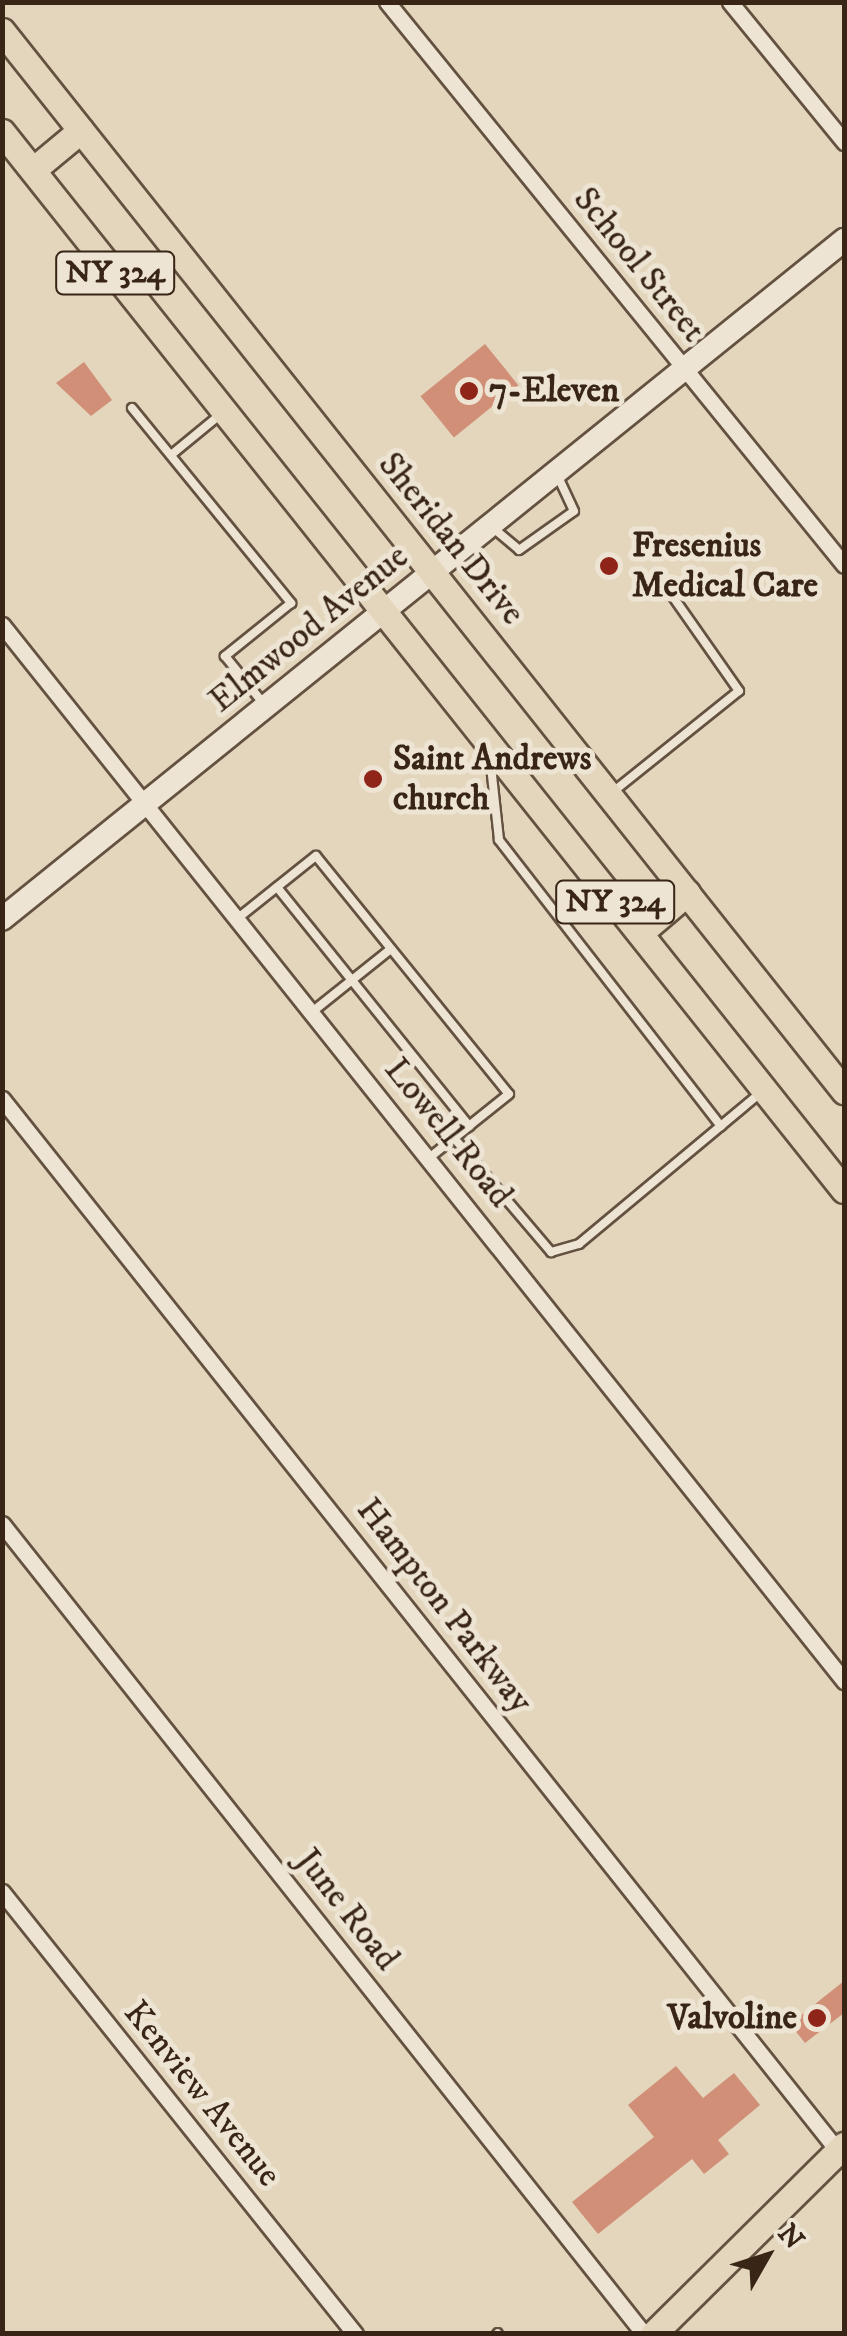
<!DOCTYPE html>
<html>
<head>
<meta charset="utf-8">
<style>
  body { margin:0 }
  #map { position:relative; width:847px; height:2336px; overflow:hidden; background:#e3d6bc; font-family:"IM FELL DW Pica",serif }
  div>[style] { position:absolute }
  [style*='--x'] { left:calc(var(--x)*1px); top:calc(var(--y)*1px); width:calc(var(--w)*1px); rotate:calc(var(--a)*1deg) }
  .building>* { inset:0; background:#d08f76; transform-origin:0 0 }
  .roads { filter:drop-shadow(2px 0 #645140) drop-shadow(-2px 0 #645140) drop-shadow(0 2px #645140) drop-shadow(0 -2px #645140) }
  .lane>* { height:8px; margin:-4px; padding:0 4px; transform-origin:4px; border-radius:4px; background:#ede4d3 }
  .street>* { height:15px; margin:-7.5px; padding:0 7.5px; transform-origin:7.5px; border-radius:7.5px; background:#ede4d3 }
  .secondary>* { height:22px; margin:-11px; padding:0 11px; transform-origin:11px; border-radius:11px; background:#ede4d3 }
  .primary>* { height:25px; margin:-12.5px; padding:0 12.5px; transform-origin:12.5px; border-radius:12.5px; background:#e3d6bc }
  .dots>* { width:28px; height:28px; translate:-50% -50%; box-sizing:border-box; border:5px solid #ede4d3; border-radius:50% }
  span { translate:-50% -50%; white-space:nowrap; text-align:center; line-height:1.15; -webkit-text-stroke:10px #ede4d3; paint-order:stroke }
  .shield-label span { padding:2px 8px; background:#ede4d3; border:2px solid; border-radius:8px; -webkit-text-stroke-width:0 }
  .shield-label { font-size:32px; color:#392516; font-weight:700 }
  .street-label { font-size:35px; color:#392516 }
  .poi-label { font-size:35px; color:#392516; font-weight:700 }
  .left { translate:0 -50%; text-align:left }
  .right { translate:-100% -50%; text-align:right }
  .frame { position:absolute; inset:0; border:5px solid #392516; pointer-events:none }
  .north { position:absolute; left:717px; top:2206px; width:100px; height:100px; -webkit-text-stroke:8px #ede4d3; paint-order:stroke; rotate:51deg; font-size:28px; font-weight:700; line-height:40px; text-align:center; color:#392516 }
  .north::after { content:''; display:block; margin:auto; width:35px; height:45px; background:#392516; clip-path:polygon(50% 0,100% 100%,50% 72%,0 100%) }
</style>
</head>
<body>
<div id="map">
  <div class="building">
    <div style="left:485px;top:344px;width:53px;height:83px;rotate:51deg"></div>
    <div style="clip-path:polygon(84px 362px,112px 400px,91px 416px,56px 383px)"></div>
    <div style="clip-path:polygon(844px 1981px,844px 2013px,805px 2043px,790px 2024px)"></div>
    <div style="clip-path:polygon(676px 2066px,703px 2098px,734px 2073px,760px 2105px,718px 2140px,729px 2154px,704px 2174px,692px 2159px,598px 2234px,572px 2202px,654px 2137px,628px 2105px)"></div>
  </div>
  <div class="roads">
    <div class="lane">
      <div style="--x:132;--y:408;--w:252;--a:50.8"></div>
      <div style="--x:291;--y:603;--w:85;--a:141.2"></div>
      <div style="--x:225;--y:656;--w:60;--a:51"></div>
      <div style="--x:171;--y:455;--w:65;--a:-39.4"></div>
      <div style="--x:492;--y:527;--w:35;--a:40"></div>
      <div style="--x:519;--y:550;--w:67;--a:-35.3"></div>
      <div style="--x:574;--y:511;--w:40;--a:-115"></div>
      <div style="--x:490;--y:757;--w:83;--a:83.8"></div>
      <div style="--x:499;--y:840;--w:362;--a:52.2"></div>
      <div style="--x:614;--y:791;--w:160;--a:-38.7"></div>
      <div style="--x:739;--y:691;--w:113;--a:-125"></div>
      <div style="--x:277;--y:887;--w:307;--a:51.2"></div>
      <div style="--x:237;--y:919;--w:101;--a:-38.6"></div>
      <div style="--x:316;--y:856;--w:306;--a:51"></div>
      <div style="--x:509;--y:1094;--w:101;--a:141.4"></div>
      <div style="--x:312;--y:1012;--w:101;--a:-38.6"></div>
      <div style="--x:454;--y:1138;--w:150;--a:49.6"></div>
      <div style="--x:551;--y:1252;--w:29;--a:-16"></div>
      <div style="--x:579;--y:1244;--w:236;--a:-39.8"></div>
      <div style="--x:497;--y:2334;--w:1;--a:-45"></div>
    </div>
    <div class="street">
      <div style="--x:387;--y:2;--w:725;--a:50.93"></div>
      <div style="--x:730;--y:2;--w:181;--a:50.8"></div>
      <div style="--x:2;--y:625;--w:1351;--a:51.43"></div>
      <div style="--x:2;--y:1099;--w:1344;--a:51.53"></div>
      <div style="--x:2;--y:1524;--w:1034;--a:51.6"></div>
      <div style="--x:2;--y:1892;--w:566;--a:51.39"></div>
    </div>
    <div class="secondary">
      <div style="--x:2;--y:919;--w:1082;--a:-38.88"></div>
    </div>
    <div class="primary">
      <div style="--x:2;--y:31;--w:1354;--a:51.54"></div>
      <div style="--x:2;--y:132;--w:1352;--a:51.49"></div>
      <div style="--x:33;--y:170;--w:62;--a:-39.8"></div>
      <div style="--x:640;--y:933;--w:62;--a:-40.4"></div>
      <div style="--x:653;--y:2334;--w:269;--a:-44.7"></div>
    </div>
  </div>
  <div class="dots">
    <div style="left:469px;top:391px;background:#8f2418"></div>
    <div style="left:609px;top:566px;background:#8f2418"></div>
    <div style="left:373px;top:779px;background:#8f2418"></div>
    <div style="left:817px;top:2018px;background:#8f2418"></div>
  </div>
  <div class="shield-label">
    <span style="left:115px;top:273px">NY 324</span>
    <span style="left:615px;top:902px">NY 324</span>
  </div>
  <div class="street-label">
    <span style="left:639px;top:265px;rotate:51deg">School Street</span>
    <span style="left:451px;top:539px;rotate:51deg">Sheridan Drive</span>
    <span style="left:309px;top:629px;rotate:-39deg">Elmwood Avenue</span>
    <span style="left:448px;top:1133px;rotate:51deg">Lowell Road</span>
    <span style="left:444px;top:1606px;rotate:52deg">Hampton Parkway</span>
    <span style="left:347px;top:1910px;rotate:52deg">June Road</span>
    <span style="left:202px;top:2094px;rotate:51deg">Kenview Avenue</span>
  </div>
  <div class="poi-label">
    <span class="left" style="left:489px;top:391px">7-Eleven</span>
    <span class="left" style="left:632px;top:566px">Fresenius<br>Medical Care</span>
    <span class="left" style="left:393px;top:779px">Saint Andrews<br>church</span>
    <span class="right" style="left:797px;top:2018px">Valvoline</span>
  </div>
  <div class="frame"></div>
  <div class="north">N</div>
</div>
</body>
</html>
